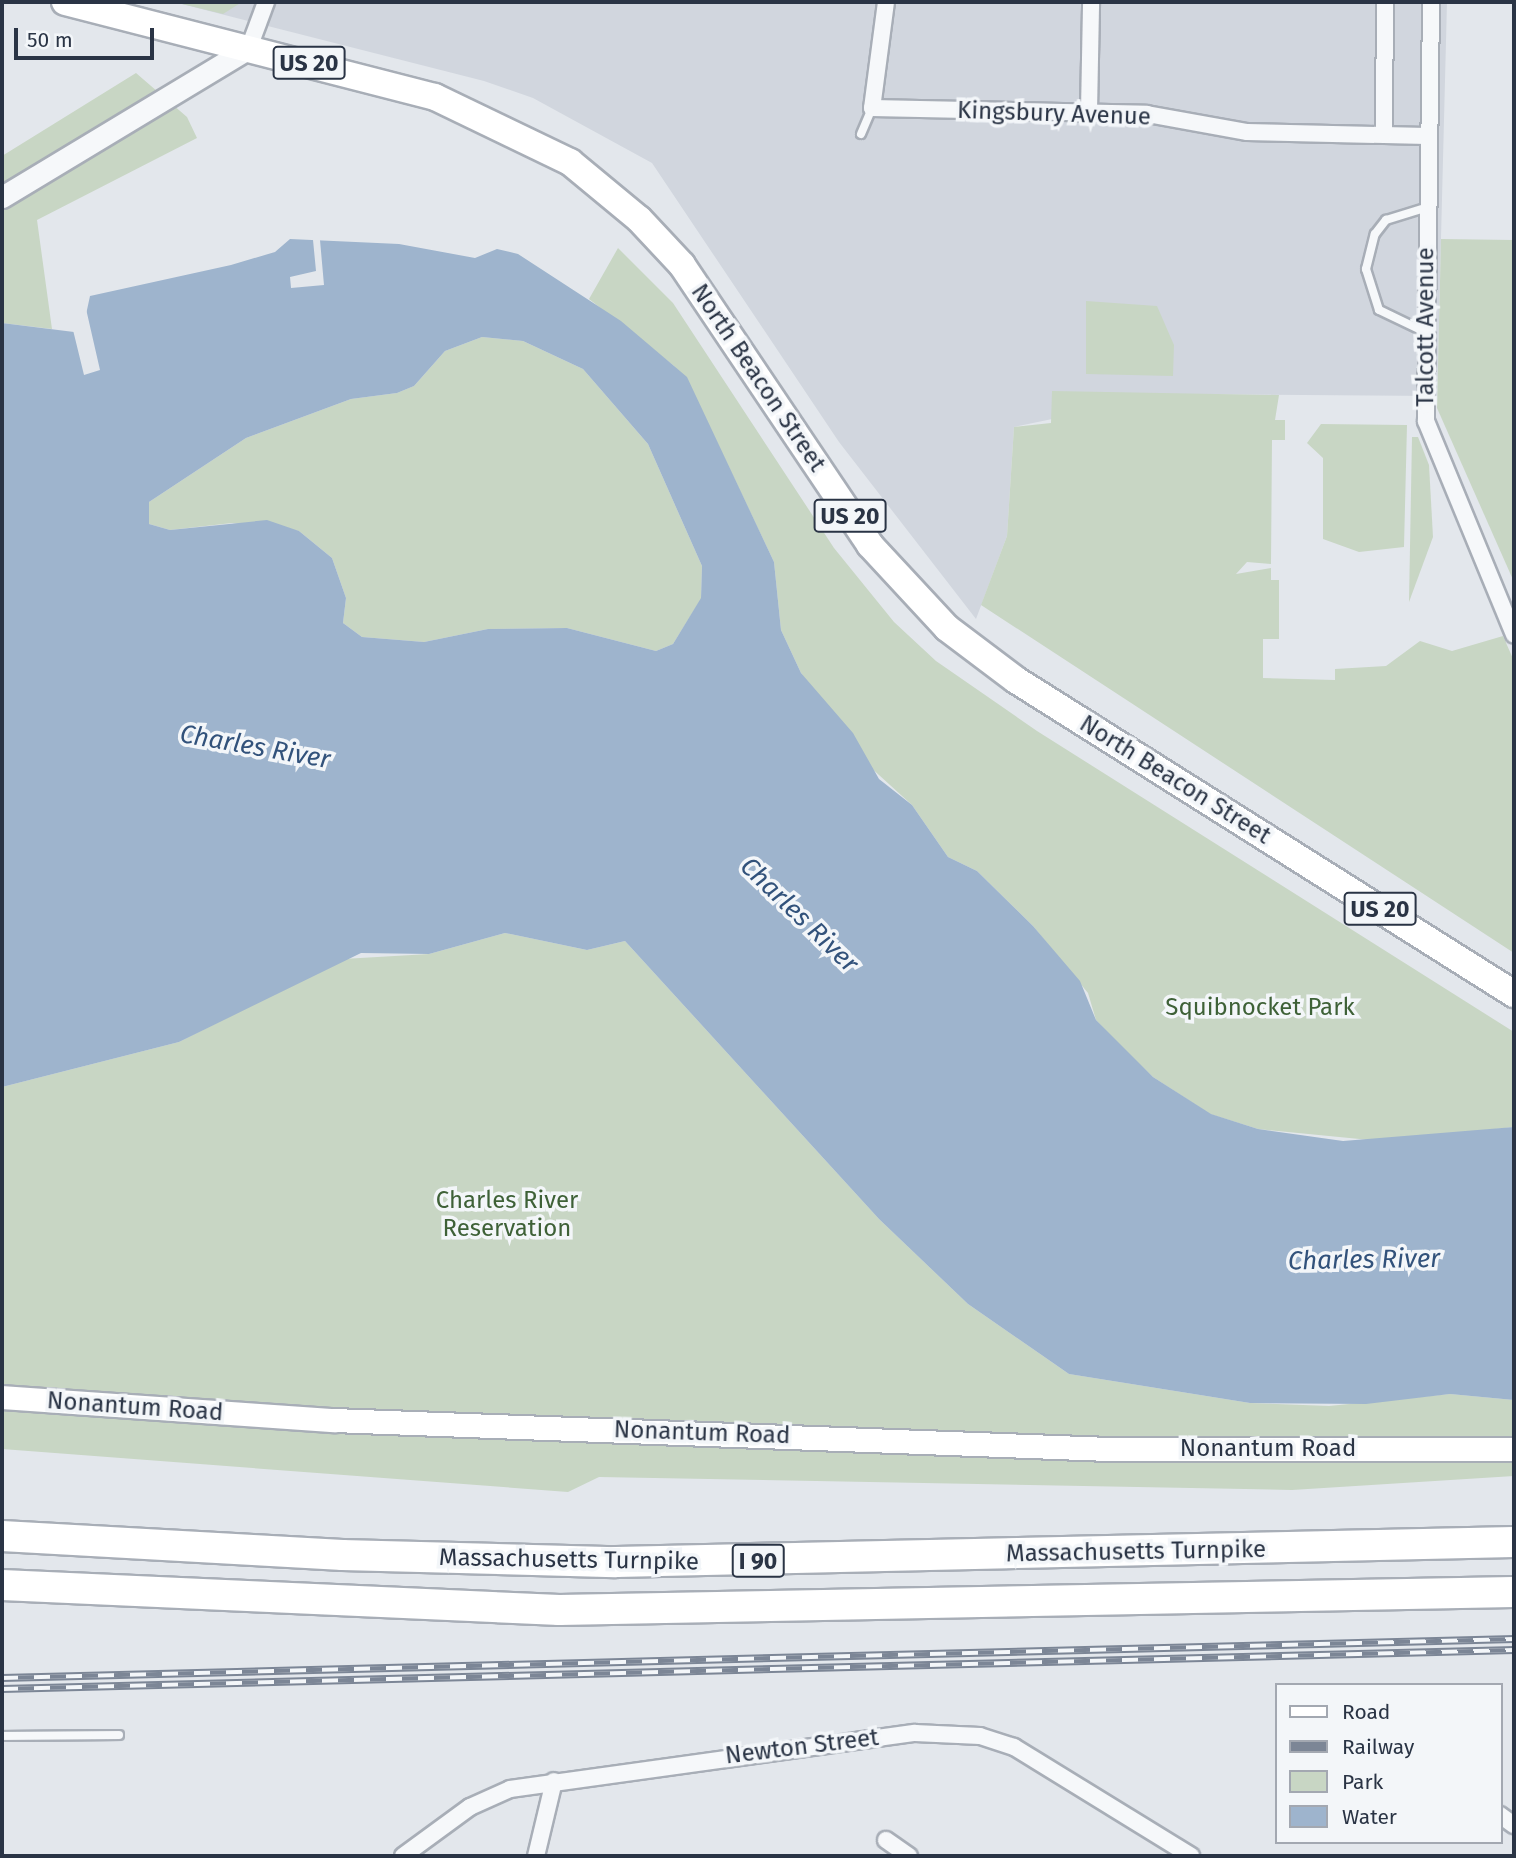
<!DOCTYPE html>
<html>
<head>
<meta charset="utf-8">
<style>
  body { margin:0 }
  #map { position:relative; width:1516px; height:1858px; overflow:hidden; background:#e3e7ec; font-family:"Fira Sans",sans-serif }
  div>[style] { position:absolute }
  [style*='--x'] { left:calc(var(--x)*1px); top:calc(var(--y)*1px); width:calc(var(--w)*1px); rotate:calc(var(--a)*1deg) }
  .built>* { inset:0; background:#d1d6de }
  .green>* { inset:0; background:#c8d6c4 }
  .water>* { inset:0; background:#9eb4cd }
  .pier>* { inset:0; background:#e3e7ec }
  .roads { filter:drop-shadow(2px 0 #a8aeb7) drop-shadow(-2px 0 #a8aeb7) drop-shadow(0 2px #a8aeb7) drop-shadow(0 -2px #a8aeb7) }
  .service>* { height:8px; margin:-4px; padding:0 4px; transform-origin:4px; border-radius:4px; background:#f6f8fa }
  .minor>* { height:16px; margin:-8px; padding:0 8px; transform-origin:8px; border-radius:8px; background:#f6f8fa }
  .tertiary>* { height:21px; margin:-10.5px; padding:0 10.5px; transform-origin:10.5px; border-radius:10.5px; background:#f6f8fa }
  .secondary>* { height:23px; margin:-11.5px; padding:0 11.5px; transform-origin:11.5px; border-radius:11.5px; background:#fff }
  .primary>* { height:26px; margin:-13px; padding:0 13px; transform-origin:13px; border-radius:13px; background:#fff }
  .motorway>* { height:30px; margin:-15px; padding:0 15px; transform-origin:15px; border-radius:15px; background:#fff }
  .rail>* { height:8px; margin-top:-4px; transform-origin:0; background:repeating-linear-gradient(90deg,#f3f6f9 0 16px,#7c8696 0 32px); box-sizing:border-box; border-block:2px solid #7c8696 }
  span { translate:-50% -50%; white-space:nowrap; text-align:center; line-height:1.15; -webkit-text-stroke:7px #f3f6f9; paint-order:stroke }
  .shield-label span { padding:2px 5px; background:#f3f6f9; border:2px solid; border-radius:5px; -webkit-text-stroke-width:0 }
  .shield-label { font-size:23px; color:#2a3445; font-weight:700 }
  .street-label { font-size:24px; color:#2a3445 }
  .park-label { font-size:24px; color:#3e6137 }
  .water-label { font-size:26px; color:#32527b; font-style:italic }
  .frame { position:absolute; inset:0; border:4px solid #2a3445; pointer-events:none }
  .legend { position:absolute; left:1275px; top:1683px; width:228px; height:161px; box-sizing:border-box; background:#f3f6f9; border:2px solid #a3a8b1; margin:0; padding:9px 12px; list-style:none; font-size:21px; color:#2a3445 }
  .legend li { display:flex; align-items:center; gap:14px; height:35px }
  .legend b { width:35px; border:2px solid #a3a8b1 }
  .scale { position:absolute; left:14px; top:28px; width:140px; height:32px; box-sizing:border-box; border:4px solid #2a3445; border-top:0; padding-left:9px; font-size:21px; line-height:24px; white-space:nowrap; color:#2a3445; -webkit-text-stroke:5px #f3f6f9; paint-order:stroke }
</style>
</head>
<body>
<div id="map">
  <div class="built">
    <div style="clip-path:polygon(174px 2px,1447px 2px,1437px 396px,1173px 394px,1014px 427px,1007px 536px,976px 619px,839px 442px,652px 163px,533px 98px,484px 81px)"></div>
  </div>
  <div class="green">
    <div style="clip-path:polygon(174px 2px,242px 2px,223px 14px)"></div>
    <div style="clip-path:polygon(136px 73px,187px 117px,197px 138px,37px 220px,52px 329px,2px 323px,2px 156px)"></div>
    <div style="clip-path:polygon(1441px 239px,1514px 240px,1514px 582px,1437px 408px)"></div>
    <div style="clip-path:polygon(618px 248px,673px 303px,834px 548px,894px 622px,936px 661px,1037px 731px,1514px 1032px,1514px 1127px,1380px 1141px,1258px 1129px,1210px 1114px,1153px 1077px,1119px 1045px,1096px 1020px,1088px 993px,1033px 926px,977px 871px,948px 857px,912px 805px,868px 765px,801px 673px,781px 630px,774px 562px,695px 396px,674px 366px,589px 299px)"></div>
    <div style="clip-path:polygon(1086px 301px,1157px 306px,1174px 345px,1173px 376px,1086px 374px)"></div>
    <div style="clip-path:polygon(482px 337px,523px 341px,583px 369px,648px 444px,702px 566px,701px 599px,673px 644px,656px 651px,567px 628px,488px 629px,424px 642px,362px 637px,343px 623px,346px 598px,332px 558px,299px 531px,232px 523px,170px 530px,149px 524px,149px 502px,246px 438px,351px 399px,397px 393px,414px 386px,445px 351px)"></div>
    <div style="clip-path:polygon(1052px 391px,1279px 395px,1275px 420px,1285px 420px,1285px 440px,1272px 440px,1271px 564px,1247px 562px,1236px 574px,1271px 568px,1271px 580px,1279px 580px,1279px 639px,1263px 639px,1263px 678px,1335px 680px,1335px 669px,1386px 666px,1420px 641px,1452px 651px,1503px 636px,1514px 661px,1514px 953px,981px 605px,1007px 536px,1014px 427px,1051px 423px)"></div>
    <div style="clip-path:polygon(1321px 424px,1407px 425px,1404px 547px,1359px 552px,1323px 539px,1323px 458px,1307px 443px)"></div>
    <div style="clip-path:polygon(1412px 437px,1418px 437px,1429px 465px,1433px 537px,1409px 602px)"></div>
    <div style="clip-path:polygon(505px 933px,587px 950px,625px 941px,879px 1219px,968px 1304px,1069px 1374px,1250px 1403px,1329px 1406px,1450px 1394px,1514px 1400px,1514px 1476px,1292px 1490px,599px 1477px,568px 1492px,2px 1449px,2px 1087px,179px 1042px,343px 959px,429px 954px)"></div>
  </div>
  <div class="water">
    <div style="clip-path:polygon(evenodd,290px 239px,399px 244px,475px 258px,497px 249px,518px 254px,621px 321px,687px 377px,774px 562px,781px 630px,801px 673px,853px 733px,879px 779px,912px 805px,948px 857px,977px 871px,1033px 926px,1080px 981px,1096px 1020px,1153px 1077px,1211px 1114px,1258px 1129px,1343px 1141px,1514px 1127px,1514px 1400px,1450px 1394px,1366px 1404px,1250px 1403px,1069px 1374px,968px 1304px,879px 1219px,625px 941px,587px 950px,505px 933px,429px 954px,361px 953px,179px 1042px,2px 1087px,2px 323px,82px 333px,90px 296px,231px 265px,275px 252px,290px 239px,482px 337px,523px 341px,583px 369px,648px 444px,702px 566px,701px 598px,673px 644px,656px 651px,567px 628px,488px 629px,424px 642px,362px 637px,343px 623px,346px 598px,332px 558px,299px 531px,267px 520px,170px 530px,149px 524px,149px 502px,246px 438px,351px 399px,397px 393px,414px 386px,445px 351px,482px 337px)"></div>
  </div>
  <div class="pier">
    <div style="clip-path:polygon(313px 240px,320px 240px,324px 285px,291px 288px,290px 277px,316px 271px)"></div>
    <div style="clip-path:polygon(84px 300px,100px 370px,84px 375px,73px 330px,80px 329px)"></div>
  </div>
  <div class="roads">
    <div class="service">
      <div style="--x:861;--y:134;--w:28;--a:-67"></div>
      <div style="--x:1425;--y:332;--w:51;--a:-154.4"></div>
      <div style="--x:1379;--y:310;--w:43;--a:-107.6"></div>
      <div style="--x:1366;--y:269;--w:36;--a:-76"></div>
      <div style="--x:1375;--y:234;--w:18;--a:-52"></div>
      <div style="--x:1386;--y:220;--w:44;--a:-17.2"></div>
      <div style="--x:2;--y:1736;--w:117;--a:-0.5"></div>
    </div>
    <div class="minor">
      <div style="--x:886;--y:2;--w:107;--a:97.5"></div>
      <div style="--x:872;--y:108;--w:275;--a:1.2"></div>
      <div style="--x:1147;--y:114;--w:102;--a:10.2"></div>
      <div style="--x:1247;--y:132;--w:180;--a:1.3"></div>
      <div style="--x:1431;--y:2;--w:419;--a:90.7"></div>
      <div style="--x:1426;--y:421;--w:231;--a:67.6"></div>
      <div style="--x:249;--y:48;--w:49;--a:-69.7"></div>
      <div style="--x:1089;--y:111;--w:109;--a:-88.9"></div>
      <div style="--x:1384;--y:134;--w:132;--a:-89.6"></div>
      <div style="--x:1500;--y:1815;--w:17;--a:36"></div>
      <div style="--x:886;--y:1840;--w:28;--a:35"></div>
      <div style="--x:403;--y:1856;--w:83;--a:-36.2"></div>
      <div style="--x:470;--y:1807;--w:44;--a:-24.2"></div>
      <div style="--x:510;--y:1789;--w:409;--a:-7.9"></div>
      <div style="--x:915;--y:1733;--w:65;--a:2.6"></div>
      <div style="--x:980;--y:1736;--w:36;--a:18"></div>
      <div style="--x:1014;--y:1747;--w:208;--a:31.6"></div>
      <div style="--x:536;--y:1856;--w:77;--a:-76.5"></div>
    </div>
    <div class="tertiary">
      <div style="--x:2;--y:197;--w:288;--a:-31.1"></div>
    </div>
    <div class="secondary">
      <div style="--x:2;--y:1397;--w:332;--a:4"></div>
      <div style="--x:333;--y:1420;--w:776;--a:2.14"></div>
      <div style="--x:1108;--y:1449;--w:406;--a:0"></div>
    </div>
    <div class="primary">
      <div style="--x:65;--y:2;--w:382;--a:14.4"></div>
      <div style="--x:435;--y:97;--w:150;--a:25.7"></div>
      <div style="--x:570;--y:162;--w:89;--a:39.6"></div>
      <div style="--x:639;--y:219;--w:63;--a:46.9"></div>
      <div style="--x:682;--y:265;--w:337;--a:56.1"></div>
      <div style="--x:870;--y:545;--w:113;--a:47.1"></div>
      <div style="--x:947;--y:628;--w:86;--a:37"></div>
      <div style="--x:1016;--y:680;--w:589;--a:32.23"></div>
    </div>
    <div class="motorway">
      <div style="--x:2;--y:1536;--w:341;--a:3.2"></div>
      <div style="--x:342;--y:1555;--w:274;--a:1.5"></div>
      <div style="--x:616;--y:1562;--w:898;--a:-1.28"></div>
      <div style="--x:2;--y:1585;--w:558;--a:2.57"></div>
      <div style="--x:559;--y:1610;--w:955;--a:-1.08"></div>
    </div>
  </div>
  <div class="rail">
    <div style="--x:2;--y:1678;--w:1513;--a:-1.48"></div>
    <div style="--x:2;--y:1689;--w:1513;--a:-1.48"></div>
  </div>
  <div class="shield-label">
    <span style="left:309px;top:63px">US 20</span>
    <span style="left:850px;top:516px">US 20</span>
    <span style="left:1380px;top:909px">US 20</span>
    <span style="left:758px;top:1561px">I 90</span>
  </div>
  <div class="street-label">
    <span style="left:1054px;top:114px;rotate:2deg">Kingsbury Avenue</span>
    <span style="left:1426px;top:327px;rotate:-90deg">Talcott Avenue</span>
    <span style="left:758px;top:378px;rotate:56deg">North Beacon Street</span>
    <span style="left:1175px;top:780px;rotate:32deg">North Beacon Street</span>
    <span style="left:135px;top:1407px;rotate:4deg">Nonantum Road</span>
    <span style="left:702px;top:1433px;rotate:2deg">Nonantum Road</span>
    <span style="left:1268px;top:1449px">Nonantum Road</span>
    <span style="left:1136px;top:1552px;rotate:-1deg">Massachusetts Turnpike</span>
    <span style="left:569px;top:1560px;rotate:1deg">Massachusetts Turnpike</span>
    <span style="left:802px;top:1747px;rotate:-7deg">Newton Street</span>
  </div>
  <div class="park-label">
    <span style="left:1260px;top:1008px">Squibnocket Park</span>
    <span style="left:507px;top:1215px">Charles River<br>Reservation</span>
  </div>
  <div class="water-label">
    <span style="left:255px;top:747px;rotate:10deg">Charles River</span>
    <span style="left:799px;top:915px;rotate:44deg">Charles River</span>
    <span style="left:1364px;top:1260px;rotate:-1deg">Charles River</span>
  </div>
  <div class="frame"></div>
  <ul class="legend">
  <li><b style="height:9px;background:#fff"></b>Road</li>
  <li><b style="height:9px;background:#7c8696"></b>Railway</li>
  <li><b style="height:19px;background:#c8d6c4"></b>Park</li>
  <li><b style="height:19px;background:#9eb4cd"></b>Water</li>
  </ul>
  <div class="scale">50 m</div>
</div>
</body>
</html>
